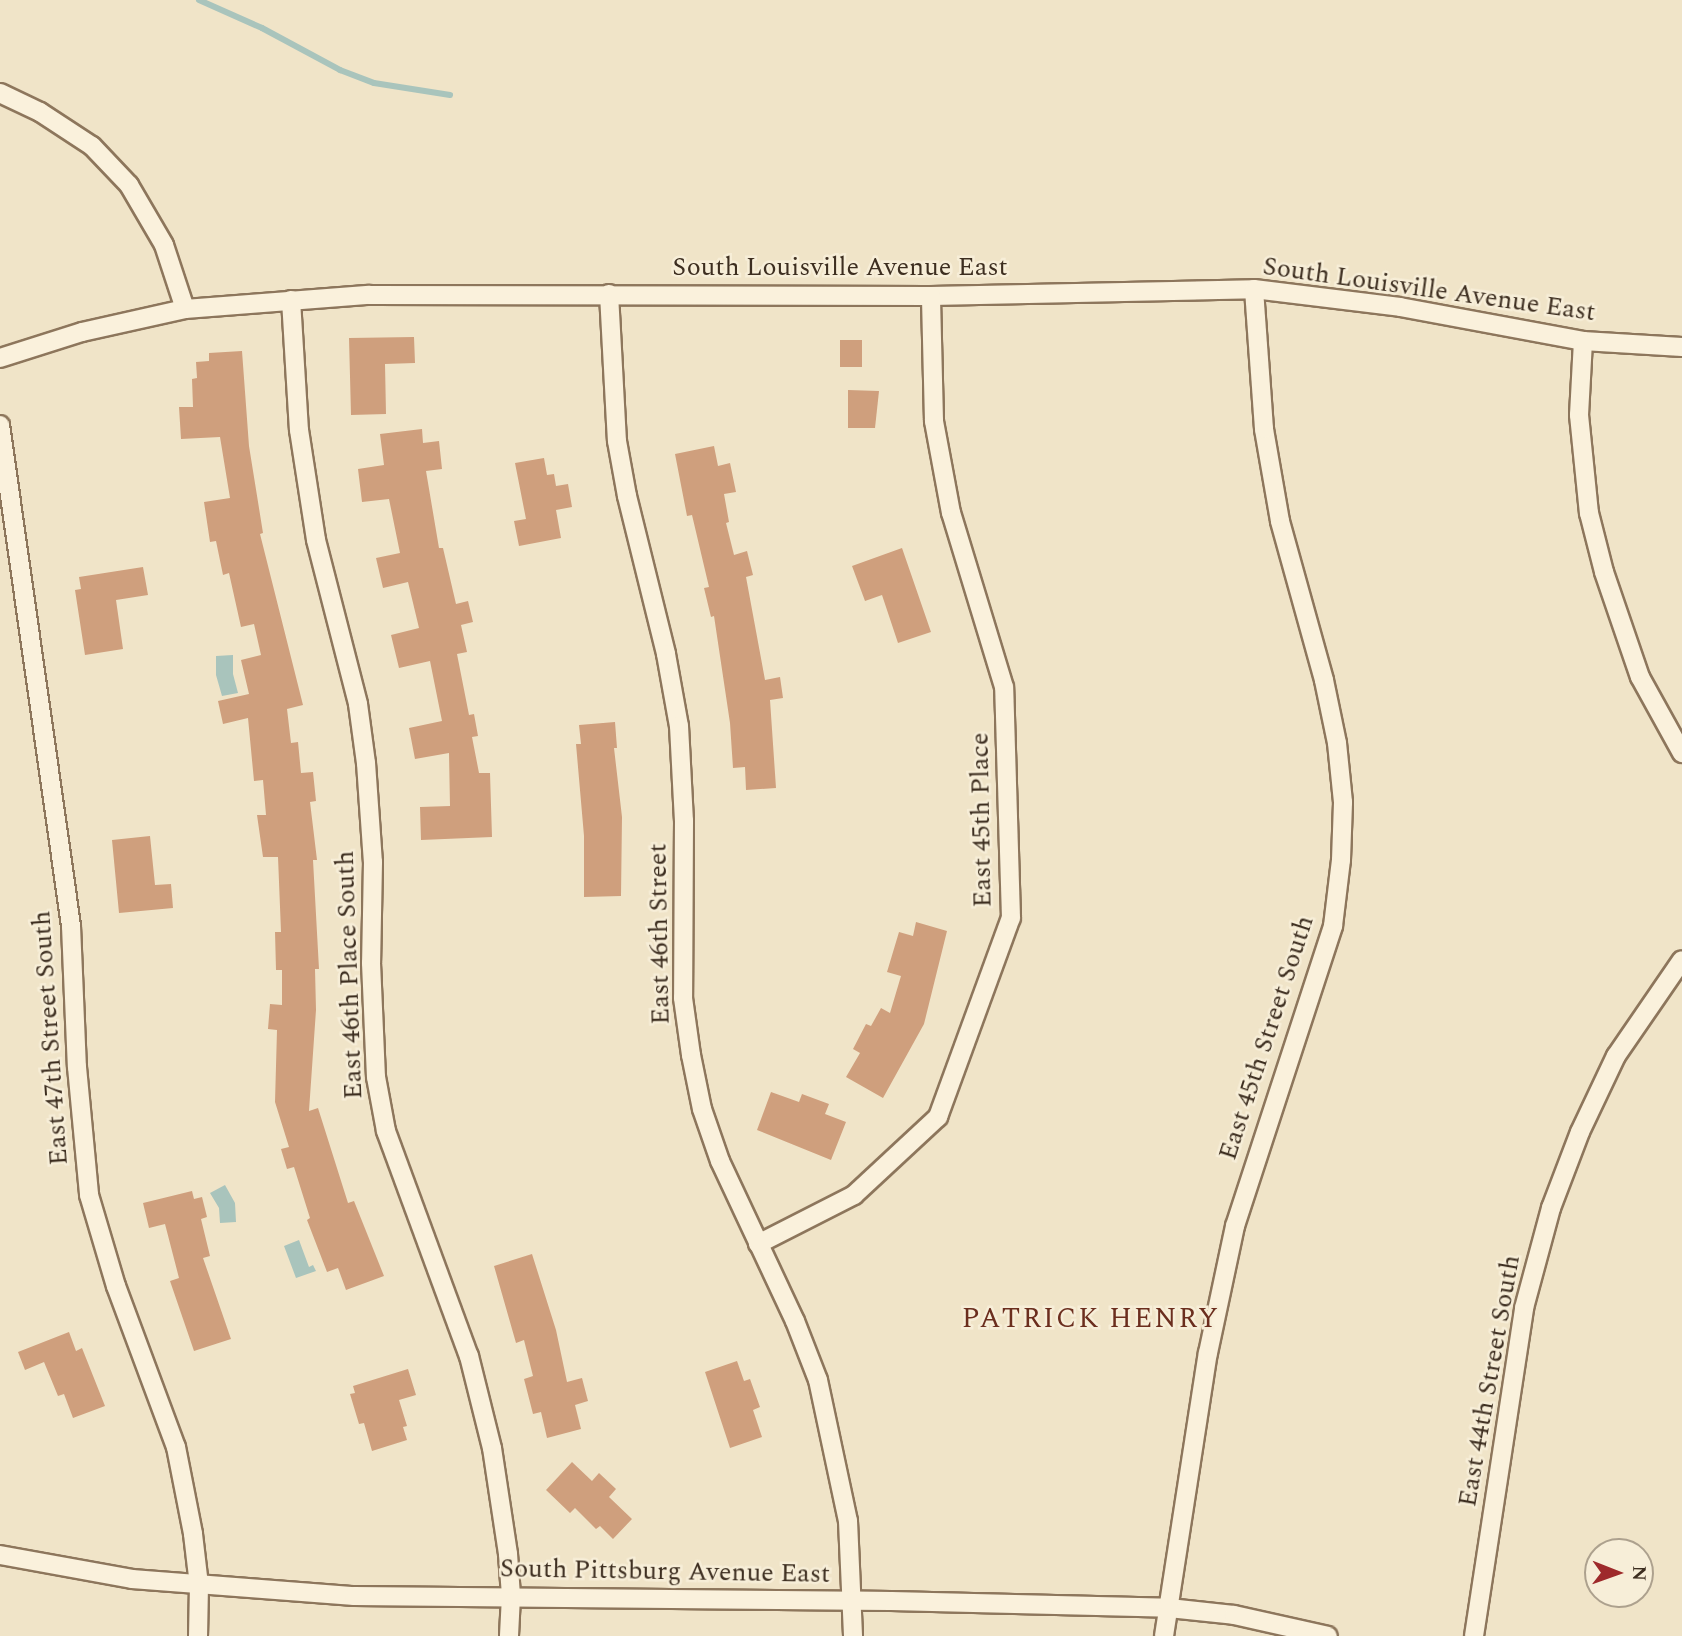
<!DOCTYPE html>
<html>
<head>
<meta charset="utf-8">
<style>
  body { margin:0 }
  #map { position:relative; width:1682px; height:1636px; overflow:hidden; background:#f0e4c8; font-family:Spectral,serif }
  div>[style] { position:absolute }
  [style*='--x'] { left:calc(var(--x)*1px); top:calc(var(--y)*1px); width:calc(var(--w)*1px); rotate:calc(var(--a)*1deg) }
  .water>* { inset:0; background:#a9c4bc }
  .stream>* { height:6px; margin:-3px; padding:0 3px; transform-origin:3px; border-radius:3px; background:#a9c4bc }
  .building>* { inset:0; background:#cf9f7d; transform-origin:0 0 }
  .roads { filter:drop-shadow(2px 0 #8d765c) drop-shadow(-2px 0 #8d765c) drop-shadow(0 2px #8d765c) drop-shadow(0 -2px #8d765c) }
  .street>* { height:18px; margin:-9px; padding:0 9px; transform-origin:9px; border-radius:9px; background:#faf1dc }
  span { translate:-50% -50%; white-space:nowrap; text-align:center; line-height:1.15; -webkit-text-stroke:5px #f7eed8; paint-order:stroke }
  .street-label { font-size:26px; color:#3d2e20 }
  .neighbourhood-label { font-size:28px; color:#6b2e1e; letter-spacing:2px }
  .north { position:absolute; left:1584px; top:1538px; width:70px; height:70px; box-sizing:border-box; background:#f7eed8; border:2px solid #ada18e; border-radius:50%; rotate:91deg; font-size:19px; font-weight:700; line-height:28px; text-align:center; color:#3d2e20 }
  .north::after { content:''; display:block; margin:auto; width:24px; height:32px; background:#9e2a2b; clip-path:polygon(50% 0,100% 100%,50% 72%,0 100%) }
</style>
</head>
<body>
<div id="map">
  <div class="water">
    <div style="clip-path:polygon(233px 655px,233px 674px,238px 693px,222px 696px,216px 675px,216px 656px)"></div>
    <div style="clip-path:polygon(225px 1185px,235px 1203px,236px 1222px,220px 1223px,219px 1208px,210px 1193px)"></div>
    <div style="clip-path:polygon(299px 1240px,309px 1267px,313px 1265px,316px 1271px,296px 1278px,284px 1246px)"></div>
  </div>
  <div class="stream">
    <div style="--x:199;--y:0;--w:69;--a:24"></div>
    <div style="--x:262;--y:28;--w:89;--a:28.3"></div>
    <div style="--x:340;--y:70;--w:36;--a:21"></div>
    <div style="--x:374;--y:83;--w:77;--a:9"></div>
  </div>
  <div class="building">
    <div style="clip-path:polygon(414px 337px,415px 363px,385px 364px,386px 414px,351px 415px,349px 338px)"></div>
    <div style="left:840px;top:340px;width:22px;height:27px"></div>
    <div style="clip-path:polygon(242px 351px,249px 446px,263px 533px,260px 534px,303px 705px,287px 709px,291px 743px,298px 742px,301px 773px,313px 772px,316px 801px,310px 802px,317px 860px,313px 860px,319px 969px,315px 969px,316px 1010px,309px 1111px,318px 1108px,348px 1203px,354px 1201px,384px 1276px,346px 1290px,338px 1268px,327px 1272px,307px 1220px,310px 1218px,294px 1167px,287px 1169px,281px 1149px,289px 1147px,275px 1102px,277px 1030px,268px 1029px,270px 1004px,282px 1005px,282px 970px,276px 970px,275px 932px,281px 932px,278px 857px,263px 857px,257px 815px,266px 815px,263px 780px,254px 781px,248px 718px,223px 724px,218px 701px,249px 694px,241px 660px,261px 655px,254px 624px,241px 627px,229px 573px,223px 575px,216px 541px,210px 542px,204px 502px,230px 498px,220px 437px,181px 439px,179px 407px,193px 407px,192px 379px,197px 378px,196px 362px,209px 361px,209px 353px)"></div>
    <div style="clip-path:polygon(848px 390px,879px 391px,875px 428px,848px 428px)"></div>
    <div style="clip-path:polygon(422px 429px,423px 443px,439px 441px,442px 469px,426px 471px,439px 548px,443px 548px,456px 604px,468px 601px,473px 622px,461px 625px,467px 652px,457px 654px,469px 715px,474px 714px,478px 736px,472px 737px,479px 773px,490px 773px,492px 837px,421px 840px,420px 807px,450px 806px,449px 753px,415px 759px,409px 728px,442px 721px,430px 661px,399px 668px,391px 635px,419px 628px,408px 582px,383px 588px,376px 558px,400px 553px,389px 499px,362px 502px,358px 469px,384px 465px,380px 434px)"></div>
    <div style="clip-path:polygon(714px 446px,718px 466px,730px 463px,736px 492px,724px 494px,729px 522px,726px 523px,734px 555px,747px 551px,753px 575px,746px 577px,765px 680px,780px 677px,783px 698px,770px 700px,776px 788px,746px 790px,745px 767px,733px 768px,730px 723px,714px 616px,711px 617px,704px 588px,709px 587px,692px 515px,687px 516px,675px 454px)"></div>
    <div style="clip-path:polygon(544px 458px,547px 475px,554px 474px,556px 486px,568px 484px,572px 507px,556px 510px,561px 538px,519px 546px,514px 521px,526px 519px,515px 463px)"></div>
    <div style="clip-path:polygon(902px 548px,931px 632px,898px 643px,882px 595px,865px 601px,852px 566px)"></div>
    <div style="clip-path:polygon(143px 567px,148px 595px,116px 600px,123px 649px,85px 655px,75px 590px,81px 589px,79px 577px)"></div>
    <div style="clip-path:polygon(615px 722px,617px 748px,614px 748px,622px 817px,621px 896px,584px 897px,584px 836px,576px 744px,581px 744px,579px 725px)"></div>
    <div style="clip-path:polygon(150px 836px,155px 885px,171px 884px,173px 908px,119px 913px,112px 840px)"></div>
    <div style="clip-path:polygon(916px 922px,947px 931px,924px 1024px,883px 1098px,846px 1077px,860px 1053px,853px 1049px,866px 1024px,871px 1026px,881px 1008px,890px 1013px,901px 976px,887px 972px,899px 932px,913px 936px)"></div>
    <div style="clip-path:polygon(771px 1092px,799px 1102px,802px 1094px,829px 1104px,825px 1114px,846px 1122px,831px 1160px,757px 1130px)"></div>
    <div style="clip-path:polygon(192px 1191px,194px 1199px,202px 1197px,207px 1217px,201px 1219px,210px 1256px,203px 1258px,231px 1339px,194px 1351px,170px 1281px,179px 1278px,165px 1224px,149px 1228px,143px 1203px)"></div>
    <div style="clip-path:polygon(532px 1254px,556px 1330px,567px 1382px,582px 1378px,588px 1401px,575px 1405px,581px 1429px,547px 1438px,541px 1412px,533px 1414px,524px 1379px,533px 1376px,524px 1340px,516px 1343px,494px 1266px)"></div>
    <div style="clip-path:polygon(69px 1332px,76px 1351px,82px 1348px,105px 1406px,73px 1418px,64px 1394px,58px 1396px,44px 1362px,25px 1370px,18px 1352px)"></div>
    <div style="clip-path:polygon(737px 1361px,744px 1381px,750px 1379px,760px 1407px,753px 1410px,762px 1437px,730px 1448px,705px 1372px)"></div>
    <div style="clip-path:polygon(408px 1369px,416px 1395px,399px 1400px,407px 1426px,403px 1427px,407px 1440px,372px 1451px,364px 1423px,359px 1424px,350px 1394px,355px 1393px,353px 1386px)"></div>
    <div style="clip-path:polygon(572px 1462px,592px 1481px,599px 1473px,616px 1489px,609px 1497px,632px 1519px,613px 1539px,600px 1526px,596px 1529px,575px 1508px,570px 1513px,546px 1490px)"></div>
  </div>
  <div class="roads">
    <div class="street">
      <div style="--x:0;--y:93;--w:44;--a:25.4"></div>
      <div style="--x:40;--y:112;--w:62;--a:33.2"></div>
      <div style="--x:92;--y:146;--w:54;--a:46.5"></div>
      <div style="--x:129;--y:185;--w:69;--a:59.7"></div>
      <div style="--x:164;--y:245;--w:67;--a:71.8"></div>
      <div style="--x:609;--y:294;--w:147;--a:86.9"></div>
      <div style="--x:617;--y:441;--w:56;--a:79.7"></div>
      <div style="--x:627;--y:496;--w:163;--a:76.1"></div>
      <div style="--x:666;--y:654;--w:73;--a:79.8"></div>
      <div style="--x:679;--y:726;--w:95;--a:87"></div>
      <div style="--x:684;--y:821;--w:177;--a:90.3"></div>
      <div style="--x:683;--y:998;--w:58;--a:82"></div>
      <div style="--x:691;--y:1055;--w:55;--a:78.5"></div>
      <div style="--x:702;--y:1109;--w:55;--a:70.9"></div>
      <div style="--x:720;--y:1161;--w:177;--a:64.9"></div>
      <div style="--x:795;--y:1321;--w:63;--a:68.7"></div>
      <div style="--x:818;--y:1380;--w:144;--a:78"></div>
      <div style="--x:848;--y:1521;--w:115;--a:87.5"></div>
      <div style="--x:291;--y:300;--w:130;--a:86.5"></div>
      <div style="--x:299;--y:430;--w:111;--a:81.2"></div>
      <div style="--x:316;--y:540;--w:169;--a:75.6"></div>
      <div style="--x:358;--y:704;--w:60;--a:82.3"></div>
      <div style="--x:366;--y:763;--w:99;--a:86"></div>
      <div style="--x:373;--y:862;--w:101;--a:91.1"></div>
      <div style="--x:371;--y:963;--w:114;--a:87.5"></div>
      <div style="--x:376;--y:1077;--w:55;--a:79.5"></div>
      <div style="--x:386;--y:1131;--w:240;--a:69.8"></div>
      <div style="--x:469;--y:1356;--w:95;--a:76"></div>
      <div style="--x:492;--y:1448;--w:107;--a:81.4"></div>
      <div style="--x:508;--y:1554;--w:42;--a:85.9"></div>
      <div style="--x:511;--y:1596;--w:40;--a:92.9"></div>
      <div style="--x:1583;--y:341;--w:74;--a:93.1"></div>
      <div style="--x:1579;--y:415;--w:99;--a:84.2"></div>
      <div style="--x:1589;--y:513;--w:61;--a:75.7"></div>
      <div style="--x:1604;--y:572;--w:111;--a:71.1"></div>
      <div style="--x:1640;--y:677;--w:87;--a:61.1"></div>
      <div style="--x:0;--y:358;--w:86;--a:-17.6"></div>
      <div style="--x:82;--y:332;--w:106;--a:-12.6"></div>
      <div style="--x:185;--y:309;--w:185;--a:-4.4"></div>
      <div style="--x:369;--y:295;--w:562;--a:0.1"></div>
      <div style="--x:931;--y:296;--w:323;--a:-1.2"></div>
      <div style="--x:1254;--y:289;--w:147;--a:7"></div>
      <div style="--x:1400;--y:307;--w:186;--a:10.5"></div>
      <div style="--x:1583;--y:341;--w:99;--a:3.5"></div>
      <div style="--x:0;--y:425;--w:506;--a:81.93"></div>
      <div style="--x:71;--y:926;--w:141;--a:87.6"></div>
      <div style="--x:77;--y:1067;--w:129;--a:84.6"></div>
      <div style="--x:89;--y:1195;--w:95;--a:73.5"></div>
      <div style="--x:116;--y:1286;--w:172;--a:69.6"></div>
      <div style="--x:176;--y:1447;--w:89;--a:78.9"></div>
      <div style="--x:193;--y:1534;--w:51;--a:83.3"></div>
      <div style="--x:199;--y:1585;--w:51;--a:91.1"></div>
      <div style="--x:758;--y:1244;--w:108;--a:-27"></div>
      <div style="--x:854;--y:1195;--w:115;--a:-42.9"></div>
      <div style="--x:938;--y:1117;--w:212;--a:-69.9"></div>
      <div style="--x:1011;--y:918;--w:231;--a:-91.7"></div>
      <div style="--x:1004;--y:687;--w:182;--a:-106.9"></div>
      <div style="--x:951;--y:513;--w:94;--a:-100.5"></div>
      <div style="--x:934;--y:421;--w:125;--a:-91.4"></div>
      <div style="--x:0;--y:1555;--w:134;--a:10.3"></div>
      <div style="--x:132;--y:1579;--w:223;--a:4.4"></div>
      <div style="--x:354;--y:1596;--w:537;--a:0.53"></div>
      <div style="--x:891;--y:1601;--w:278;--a:1.4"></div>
      <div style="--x:1169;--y:1608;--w:65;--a:6.1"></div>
      <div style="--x:1234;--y:1615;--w:96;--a:12.6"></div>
      <div style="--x:1164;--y:1636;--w:286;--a:-81.2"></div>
      <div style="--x:1208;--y:1353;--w:130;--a:-78"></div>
      <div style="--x:1235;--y:1226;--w:316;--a:-71.9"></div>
      <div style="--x:1333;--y:926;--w:66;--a:-83.1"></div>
      <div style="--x:1341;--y:860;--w:58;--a:-88"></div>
      <div style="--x:1343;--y:802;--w:59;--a:-95.8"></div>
      <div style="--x:1337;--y:743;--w:64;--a:-101.7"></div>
      <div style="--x:1324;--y:680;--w:165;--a:-105.5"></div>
      <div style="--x:1280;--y:521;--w:93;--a:-99.9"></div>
      <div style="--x:1264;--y:429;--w:140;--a:-94.1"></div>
      <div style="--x:1474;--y:1636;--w:332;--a:-81.3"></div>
      <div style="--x:1524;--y:1308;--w:104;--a:-74.9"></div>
      <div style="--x:1551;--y:1208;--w:81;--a:-69.1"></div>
      <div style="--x:1580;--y:1132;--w:84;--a:-64.7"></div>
      <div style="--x:1616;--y:1056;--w:116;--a:-55.5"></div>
    </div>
  </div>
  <div class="street-label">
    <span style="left:840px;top:268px">South Louisville Avenue East</span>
    <span style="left:1429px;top:290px;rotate:8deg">South Louisville Avenue East</span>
    <span style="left:982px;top:820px;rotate:-91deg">East 45th Place</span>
    <span style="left:660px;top:934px;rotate:-91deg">East 46th Street</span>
    <span style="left:350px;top:975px;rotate:-92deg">East 46th Place South</span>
    <span style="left:51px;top:1038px;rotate:-94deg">East 47th Street South</span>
    <span style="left:1267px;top:1038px;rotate:-72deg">East 45th Street South</span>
    <span style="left:1490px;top:1381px;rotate:-80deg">East 44th Street South</span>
    <span style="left:665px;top:1572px;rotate:1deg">South Pittsburg Avenue East</span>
  </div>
  <div class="neighbourhood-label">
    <span style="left:1091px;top:1319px">PATRICK HENRY</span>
  </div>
  <div class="north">N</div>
</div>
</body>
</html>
